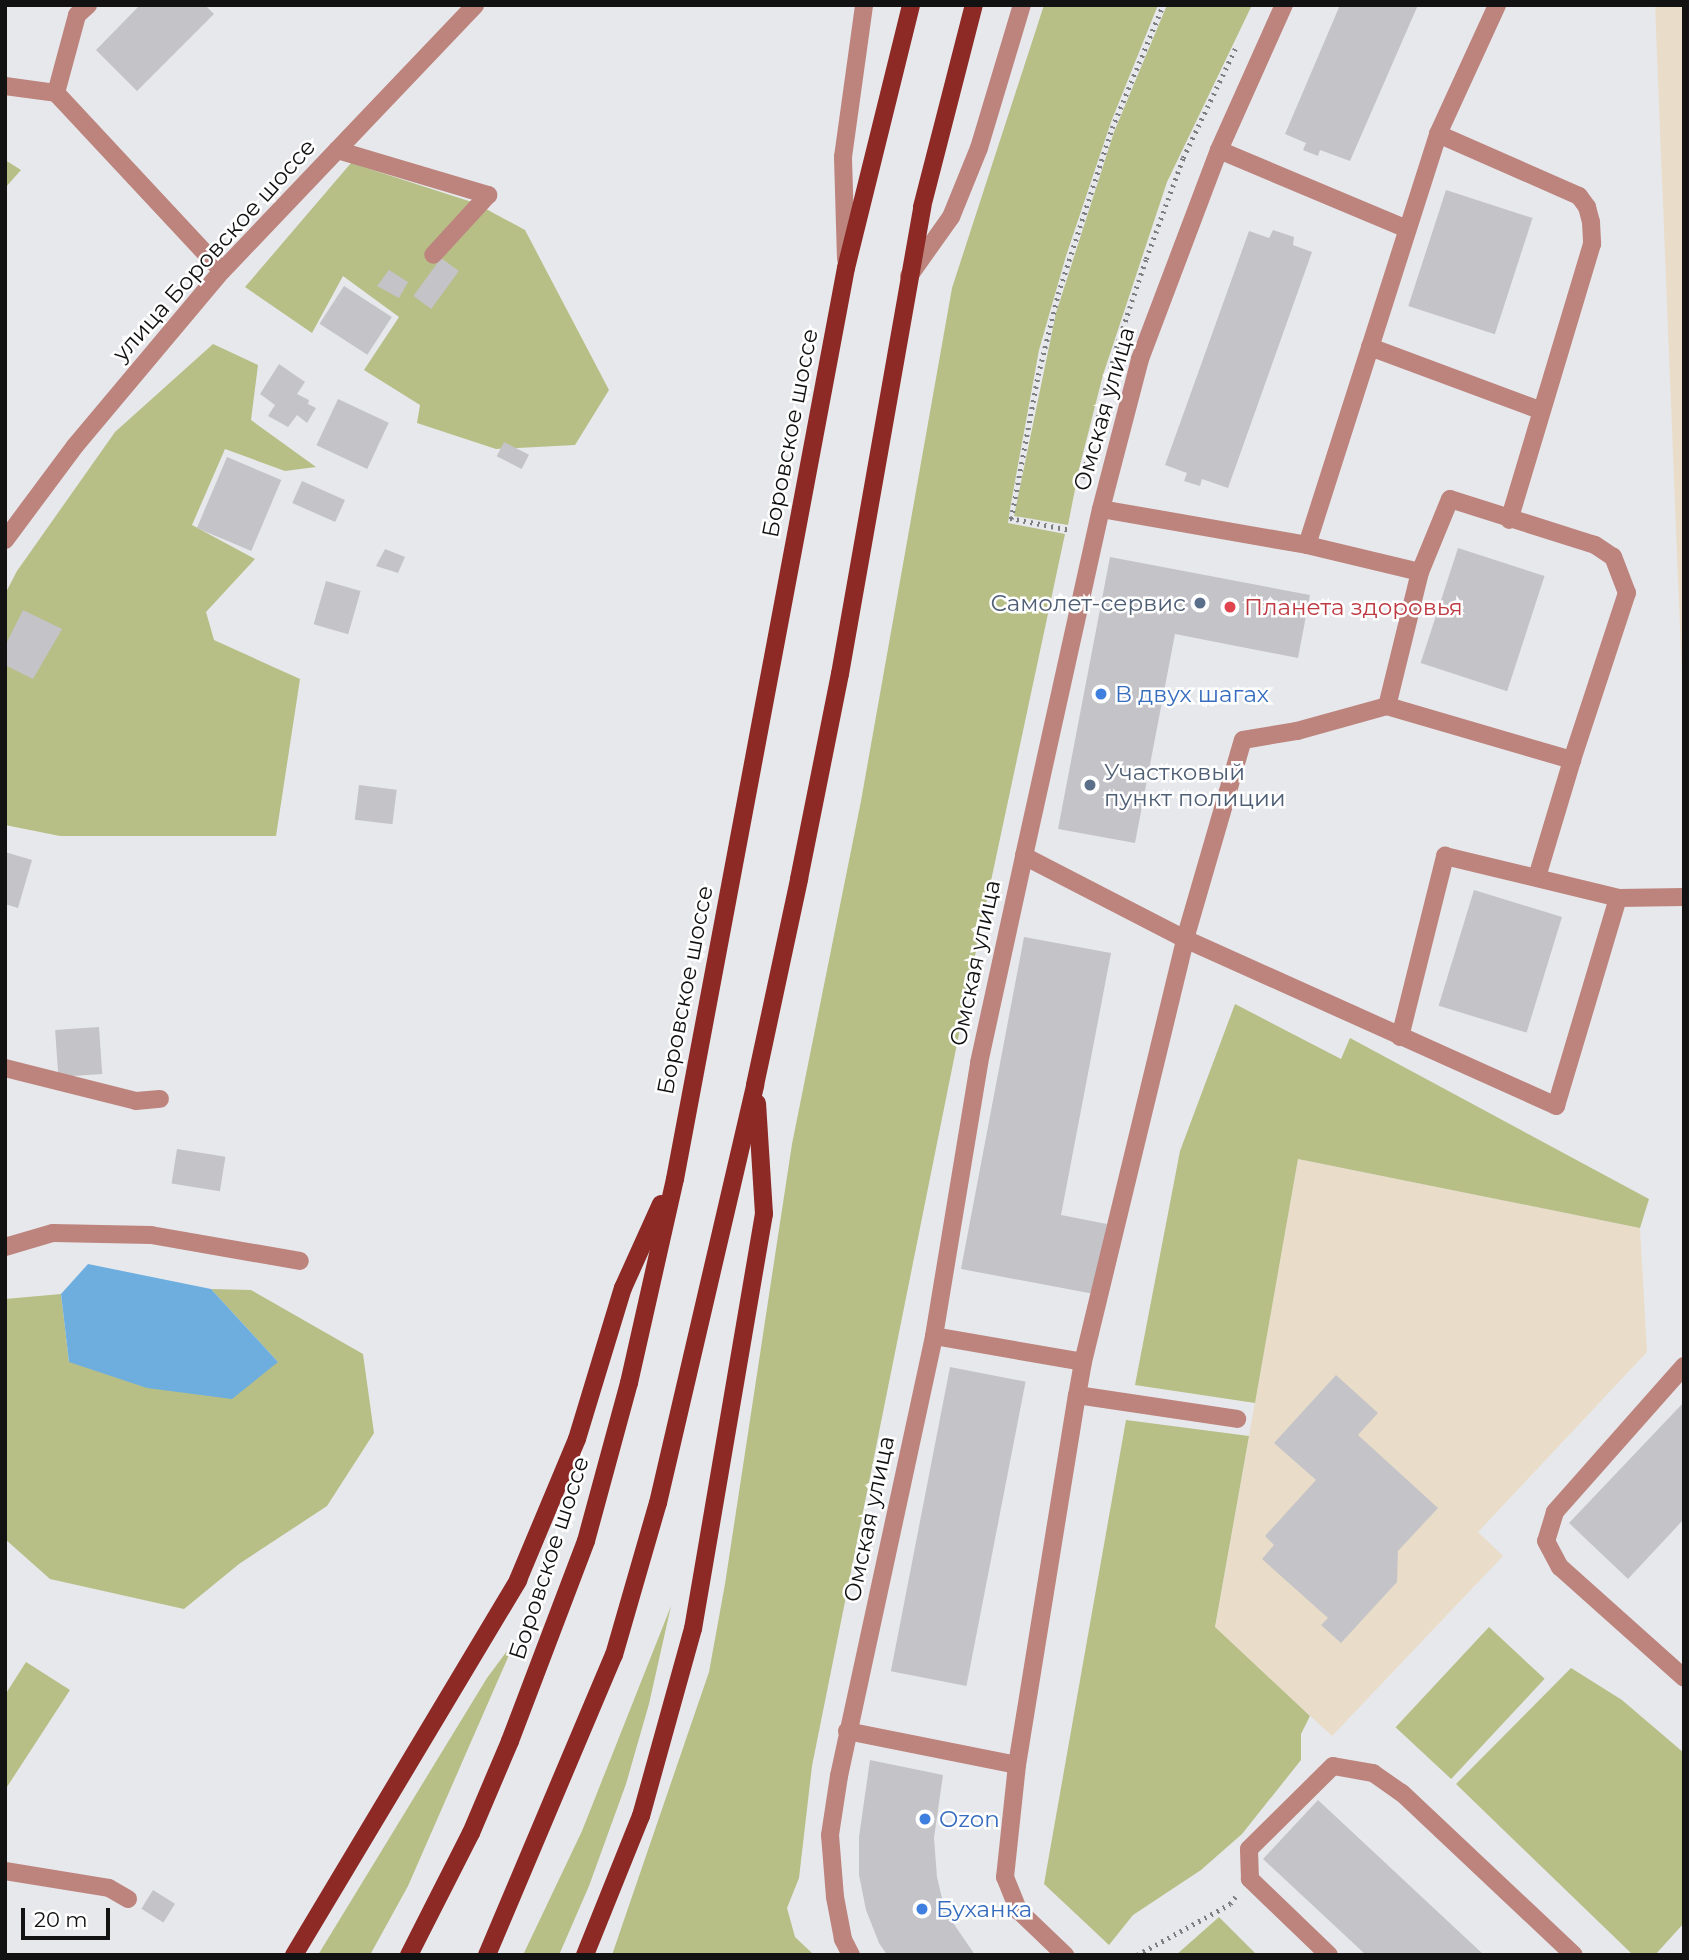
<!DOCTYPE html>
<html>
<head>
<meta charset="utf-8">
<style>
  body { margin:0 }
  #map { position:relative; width:1689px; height:1960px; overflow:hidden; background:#e7e8ec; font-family:Montserrat,sans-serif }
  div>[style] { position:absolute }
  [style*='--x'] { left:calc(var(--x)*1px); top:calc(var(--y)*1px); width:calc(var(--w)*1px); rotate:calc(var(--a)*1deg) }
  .education>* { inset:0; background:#e9ddc9 }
  .green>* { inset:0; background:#b7bf86; transform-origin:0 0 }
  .water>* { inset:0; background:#6daedf }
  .building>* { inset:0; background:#c4c4c8; transform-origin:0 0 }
  .path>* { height:4.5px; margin-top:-2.25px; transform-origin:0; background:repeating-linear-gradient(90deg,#7d7e80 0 2px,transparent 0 7px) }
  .minor>* { height:18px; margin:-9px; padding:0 9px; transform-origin:9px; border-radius:9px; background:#bd847e }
  .major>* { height:18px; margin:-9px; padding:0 9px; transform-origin:9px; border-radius:9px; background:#8d2a26 }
  .dots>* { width:19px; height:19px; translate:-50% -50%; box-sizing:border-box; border:4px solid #fff; border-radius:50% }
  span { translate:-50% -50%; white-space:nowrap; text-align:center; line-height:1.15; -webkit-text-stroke:5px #fff; paint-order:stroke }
  .street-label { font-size:23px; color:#121213 }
  .service-label { font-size:23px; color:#4e5e75 }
  .right { translate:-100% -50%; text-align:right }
  .left { translate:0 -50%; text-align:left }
  .health-label { font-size:23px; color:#be3a42 }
  .shop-label { font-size:23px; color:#366cbe }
  .frame { position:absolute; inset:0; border:7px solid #121213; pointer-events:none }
  .scale { position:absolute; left:21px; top:1908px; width:89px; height:32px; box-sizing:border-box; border:4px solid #121213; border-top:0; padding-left:9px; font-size:21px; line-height:24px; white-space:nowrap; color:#121213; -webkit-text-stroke:5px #fff; paint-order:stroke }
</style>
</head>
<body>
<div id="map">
  <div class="education">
    <div style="clip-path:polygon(1655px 5px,1684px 5px,1684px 729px)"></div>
    <div style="clip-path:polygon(1298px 1159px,1640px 1228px,1647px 1352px,1478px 1532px,1503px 1556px,1332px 1736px,1215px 1628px)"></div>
  </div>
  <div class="green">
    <div style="clip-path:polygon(1044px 5px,1158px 5px,1111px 122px,1066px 256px,1039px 350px,1011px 503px,1008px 523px,1065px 534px,969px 984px,812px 1766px,799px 1878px,787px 1908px,795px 1937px,814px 1955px,612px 1955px,709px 1672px,725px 1584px,792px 1144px,861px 801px,952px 288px)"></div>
    <div style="clip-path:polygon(1167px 5px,1252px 5px,1167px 182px,1103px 375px,1079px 469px,1068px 525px,1014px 516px,1056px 313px,1114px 132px)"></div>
    <div style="clip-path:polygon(5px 160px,21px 170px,5px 188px)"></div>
    <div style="clip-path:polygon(351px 163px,475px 203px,525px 230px,609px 390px,575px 445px,496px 449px,417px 423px,420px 405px,364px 370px,399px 317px,343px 276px,312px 333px,245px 287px)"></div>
    <div style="clip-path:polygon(213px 344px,258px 365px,251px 420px,316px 467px,285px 471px,225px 449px,192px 525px,255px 559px,206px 612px,214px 640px,300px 679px,276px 836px,60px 836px,5px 825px,5px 594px,17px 571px,115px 432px)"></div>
    <div style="clip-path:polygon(1235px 1004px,1341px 1059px,1350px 1038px,1649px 1199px,1640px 1228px,1298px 1159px,1255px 1403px,1135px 1385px,1180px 1151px)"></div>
    <div style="clip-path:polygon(211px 1289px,251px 1290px,363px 1354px,374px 1433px,327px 1506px,239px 1564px,184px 1609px,50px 1579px,5px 1539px,5px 1299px,61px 1294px,69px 1362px,278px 1362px)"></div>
    <div style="clip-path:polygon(1126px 1420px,1249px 1436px,1215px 1627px,1310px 1716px,1301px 1734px,1301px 1760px,1242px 1834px,1201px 1870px,1133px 1915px,1109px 1945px,1044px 1884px)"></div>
    <div style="clip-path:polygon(671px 1606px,649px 1704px,626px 1784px,589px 1886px,559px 1955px,523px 1955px,582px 1831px)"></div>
    <div style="left:1489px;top:1627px;width:76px;height:137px;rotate:43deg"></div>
    <div style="clip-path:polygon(516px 1639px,408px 1886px,370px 1955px,318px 1955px,487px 1678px)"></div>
    <div style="clip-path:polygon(26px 1662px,70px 1690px,5px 1790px,5px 1695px)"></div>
    <div style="clip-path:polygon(1571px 1668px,1622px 1700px,1684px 1753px,1684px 1923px,1655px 1955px,1633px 1955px,1456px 1784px)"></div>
    <div style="clip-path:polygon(1219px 1917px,1257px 1955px,1176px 1955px)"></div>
  </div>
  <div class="water">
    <div style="clip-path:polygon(88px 1264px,211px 1289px,278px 1362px,232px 1399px,147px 1388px,69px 1362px,61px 1294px)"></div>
  </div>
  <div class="building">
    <div style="clip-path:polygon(140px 5px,205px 5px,214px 14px,137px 91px,96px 50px)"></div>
    <div style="clip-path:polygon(1340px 5px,1418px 5px,1350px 161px,1320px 150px,1318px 156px,1303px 150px,1306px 143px,1285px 134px)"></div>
    <div style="left:1446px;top:190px;width:91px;height:122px;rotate:18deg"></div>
    <div style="clip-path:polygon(1273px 230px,1294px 237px,1293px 245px,1312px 252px,1228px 488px,1202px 479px,1200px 486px,1184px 481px,1187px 473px,1165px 465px,1249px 231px,1269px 238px)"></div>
    <div style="left:441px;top:258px;width:22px;height:47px;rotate:36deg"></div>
    <div style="clip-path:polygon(389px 270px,408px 282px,399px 298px,377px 286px)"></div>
    <div style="left:344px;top:286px;width:57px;height:45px;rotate:33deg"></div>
    <div style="clip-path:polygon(279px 364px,305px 382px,297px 394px,309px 400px,308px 404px,316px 408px,307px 423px,297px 415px,288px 427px,268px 416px,275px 405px,260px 394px)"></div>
    <div style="left:338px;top:399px;width:56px;height:51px;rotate:25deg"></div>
    <div style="left:504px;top:442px;width:28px;height:16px;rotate:27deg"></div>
    <div style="left:227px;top:457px;width:59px;height:77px;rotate:23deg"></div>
    <div style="left:302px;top:481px;width:47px;height:24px;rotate:24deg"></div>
    <div style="left:1458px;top:548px;width:91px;height:121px;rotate:18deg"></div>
    <div style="clip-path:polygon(385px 549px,405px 557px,398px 573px,376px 566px)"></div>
    <div style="clip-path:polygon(1110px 557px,1310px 595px,1298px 658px,1175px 634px,1135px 843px,1058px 829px)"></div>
    <div style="left:326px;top:581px;width:36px;height:45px;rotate:16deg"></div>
    <div style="clip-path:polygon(23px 610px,62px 629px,33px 679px,5px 665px,5px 646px)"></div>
    <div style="left:359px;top:785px;width:38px;height:35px;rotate:7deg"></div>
    <div style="clip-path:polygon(5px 852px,32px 860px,18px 908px,5px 904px)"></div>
    <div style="left:1474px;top:890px;width:92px;height:121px;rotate:17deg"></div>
    <div style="clip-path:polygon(1024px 937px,1111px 953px,1061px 1215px,1107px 1224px,1094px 1294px,961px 1269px)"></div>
    <div style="left:99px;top:1027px;width:47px;height:44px;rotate:86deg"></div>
    <div style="left:177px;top:1149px;width:49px;height:35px;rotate:9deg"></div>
    <div style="left:950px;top:1367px;width:77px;height:310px;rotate:11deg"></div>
    <div style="clip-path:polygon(1336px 1375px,1378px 1413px,1358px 1435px,1438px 1508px,1398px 1551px,1397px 1582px,1341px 1643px,1321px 1625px,1328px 1618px,1262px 1559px,1274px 1545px,1265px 1536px,1316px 1480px,1274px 1443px)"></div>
    <div style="clip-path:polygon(1684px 1402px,1684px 1519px,1628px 1579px,1569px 1523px)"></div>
    <div style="clip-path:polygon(870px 1760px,943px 1775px,934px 1838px,937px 1877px,945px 1911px,975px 1955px,887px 1955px,879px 1943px,866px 1910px,859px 1875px,859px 1837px)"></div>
    <div style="clip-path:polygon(1318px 1800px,1484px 1955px,1366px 1955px,1263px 1859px)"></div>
    <div style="left:153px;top:1890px;width:26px;height:22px;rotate:32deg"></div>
  </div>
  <div class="path">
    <div style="--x:1082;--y:478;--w:134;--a:-75.3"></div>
    <div style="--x:1116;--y:348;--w:94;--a:-71.4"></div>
    <div style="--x:1146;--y:259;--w:108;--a:-69.9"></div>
    <div style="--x:1183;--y:158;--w:121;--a:-64.5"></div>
    <div style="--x:1010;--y:518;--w:62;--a:11.1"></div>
    <div style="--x:1011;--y:519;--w:147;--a:-79.4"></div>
    <div style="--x:1038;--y:375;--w:83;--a:-76.1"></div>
    <div style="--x:1058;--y:294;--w:175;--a:-72"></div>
    <div style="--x:1112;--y:128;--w:133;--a:-67.5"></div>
    <div style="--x:1137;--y:1955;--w:106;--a:-28.7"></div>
    <div style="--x:1230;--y:1904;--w:9;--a:-54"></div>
  </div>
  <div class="minor">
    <div style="--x:5;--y:86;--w:51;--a:7.8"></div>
    <div style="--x:56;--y:93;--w:243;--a:47"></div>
    <div style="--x:56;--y:93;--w:81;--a:-74.9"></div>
    <div style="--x:77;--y:15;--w:15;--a:-42"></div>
    <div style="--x:1438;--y:134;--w:154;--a:23.7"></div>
    <div style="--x:1579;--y:196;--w:14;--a:54"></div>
    <div style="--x:1587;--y:207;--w:16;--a:75"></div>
    <div style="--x:1591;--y:222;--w:22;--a:87"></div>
    <div style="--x:1592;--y:244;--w:288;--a:106.7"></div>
    <div style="--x:337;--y:150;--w:158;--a:16.6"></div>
    <div style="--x:488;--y:195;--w:81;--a:132.5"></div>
    <div style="--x:1219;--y:150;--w:204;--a:22.8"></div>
    <div style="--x:846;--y:259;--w:102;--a:-91.7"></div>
    <div style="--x:843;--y:157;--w:153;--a:-82.1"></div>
    <div style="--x:909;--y:276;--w:72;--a:-54.6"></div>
    <div style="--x:951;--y:217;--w:74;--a:-67.9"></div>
    <div style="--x:979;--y:148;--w:149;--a:-73.3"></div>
    <div style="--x:1370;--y:347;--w:180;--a:20.4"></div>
    <div style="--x:1101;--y:509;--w:209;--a:9.9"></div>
    <div style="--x:1307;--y:545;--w:431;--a:-72.3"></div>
    <div style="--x:1438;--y:134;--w:142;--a:-65.4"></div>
    <div style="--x:5;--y:540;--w:117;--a:-53.3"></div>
    <div style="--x:75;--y:446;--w:229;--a:-50"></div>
    <div style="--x:222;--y:271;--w:367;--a:-46.4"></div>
    <div style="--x:1307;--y:545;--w:116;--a:13.4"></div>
    <div style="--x:1420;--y:572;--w:138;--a:103.8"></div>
    <div style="--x:1387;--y:706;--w:193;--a:16.3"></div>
    <div style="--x:1572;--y:760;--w:176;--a:-71.8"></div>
    <div style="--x:1627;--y:593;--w:39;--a:-111"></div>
    <div style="--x:1613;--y:557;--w:22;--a:-146"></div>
    <div style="--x:1595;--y:545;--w:152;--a:-162.4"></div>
    <div style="--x:1450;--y:499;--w:79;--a:112.3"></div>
    <div style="--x:1024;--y:856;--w:181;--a:27.3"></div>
    <div style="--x:1185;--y:939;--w:407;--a:24.2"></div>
    <div style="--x:1556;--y:1106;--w:217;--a:-73.4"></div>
    <div style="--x:1537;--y:877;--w:122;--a:-73.3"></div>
    <div style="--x:1400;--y:1037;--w:187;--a:-76"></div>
    <div style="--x:1445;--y:856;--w:178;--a:13.6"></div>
    <div style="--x:1618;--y:898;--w:66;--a:-0.9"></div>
    <div style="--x:5;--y:1068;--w:135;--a:14.1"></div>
    <div style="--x:136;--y:1101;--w:24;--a:-5"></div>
    <div style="--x:5;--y:1247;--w:50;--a:-16.3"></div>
    <div style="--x:53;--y:1233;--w:98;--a:1.2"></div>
    <div style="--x:151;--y:1235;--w:151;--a:9.9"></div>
    <div style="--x:934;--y:1336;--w:151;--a:9.9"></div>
    <div style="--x:1083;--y:1362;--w:34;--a:100"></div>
    <div style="--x:1083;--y:1362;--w:435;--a:-76.4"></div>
    <div style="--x:1185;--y:939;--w:207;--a:-73.8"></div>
    <div style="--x:1243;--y:740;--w:55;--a:-9.5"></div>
    <div style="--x:1297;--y:731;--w:93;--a:-15.5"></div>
    <div style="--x:1684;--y:1366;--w:195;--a:131.5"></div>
    <div style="--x:1555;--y:1512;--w:30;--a:107"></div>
    <div style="--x:1546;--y:1541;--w:30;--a:62"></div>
    <div style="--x:1560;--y:1567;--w:166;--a:41.8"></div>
    <div style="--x:847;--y:1731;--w:173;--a:11.3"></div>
    <div style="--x:1017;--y:1765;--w:113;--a:96.1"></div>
    <div style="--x:1005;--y:1877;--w:37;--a:68"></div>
    <div style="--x:1019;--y:1911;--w:64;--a:43.7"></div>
    <div style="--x:1017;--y:1765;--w:375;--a:-80.8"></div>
    <div style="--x:1077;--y:1395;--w:162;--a:8.5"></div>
    <div style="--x:5;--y:1871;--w:105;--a:9.3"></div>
    <div style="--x:109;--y:1888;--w:22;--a:30"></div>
    <div style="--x:851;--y:1955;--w:18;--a:-117"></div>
    <div style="--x:843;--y:1939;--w:43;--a:-100.8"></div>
    <div style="--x:835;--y:1897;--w:62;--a:-94.6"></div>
    <div style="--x:830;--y:1835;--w:60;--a:-81.3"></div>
    <div style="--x:839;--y:1776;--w:450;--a:-77.8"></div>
    <div style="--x:934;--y:1336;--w:277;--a:-80.6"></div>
    <div style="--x:979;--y:1063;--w:212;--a:-77.7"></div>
    <div style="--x:1024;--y:856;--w:355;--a:-77.5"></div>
    <div style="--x:1101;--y:509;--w:155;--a:-75.4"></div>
    <div style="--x:1140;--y:359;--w:223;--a:-69.3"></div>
    <div style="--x:1219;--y:150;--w:159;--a:-65.9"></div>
    <div style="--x:1329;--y:1955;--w:110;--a:-136.1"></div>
    <div style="--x:1250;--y:1879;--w:30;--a:-92"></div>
    <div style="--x:1249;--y:1849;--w:118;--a:-44.7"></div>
    <div style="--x:1333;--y:1766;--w:41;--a:9.9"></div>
    <div style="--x:1373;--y:1773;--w:35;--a:35"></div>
    <div style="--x:1402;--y:1793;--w:236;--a:43.3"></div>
  </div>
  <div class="major">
    <div style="--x:294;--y:1955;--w:437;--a:-59.1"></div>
    <div style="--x:518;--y:1580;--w:153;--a:-67.3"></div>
    <div style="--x:577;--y:1439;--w:158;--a:-73.1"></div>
    <div style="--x:623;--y:1288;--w:92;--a:-65.7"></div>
    <div style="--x:409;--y:1955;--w:137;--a:-63.1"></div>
    <div style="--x:471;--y:1833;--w:100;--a:-67"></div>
    <div style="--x:510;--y:1741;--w:214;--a:-69.2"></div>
    <div style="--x:586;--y:1541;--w:164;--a:-74.8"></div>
    <div style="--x:629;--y:1383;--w:209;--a:-77.3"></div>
    <div style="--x:675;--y:1179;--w:927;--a:-79.37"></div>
    <div style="--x:846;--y:268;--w:271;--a:-76.1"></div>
    <div style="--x:487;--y:1955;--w:326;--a:-67.1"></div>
    <div style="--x:614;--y:1655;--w:158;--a:-73.9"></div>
    <div style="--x:658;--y:1503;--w:429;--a:-76.9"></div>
    <div style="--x:755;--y:1085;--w:211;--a:-77.9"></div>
    <div style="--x:799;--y:879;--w:209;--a:-78.7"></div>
    <div style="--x:840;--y:674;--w:474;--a:-80"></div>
    <div style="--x:922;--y:207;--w:209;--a:-75.6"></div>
    <div style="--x:585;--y:1955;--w:150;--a:-68.1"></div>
    <div style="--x:641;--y:1816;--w:194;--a:-74.5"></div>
    <div style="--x:693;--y:1629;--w:421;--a:-80.3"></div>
    <div style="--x:764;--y:1214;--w:111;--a:-93.6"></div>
  </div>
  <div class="dots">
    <div style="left:1200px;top:603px;background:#5c6f8a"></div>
    <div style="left:1230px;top:607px;background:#e0444e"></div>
    <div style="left:1101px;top:694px;background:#3f7fe0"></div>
    <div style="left:1090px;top:785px;background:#5c6f8a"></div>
    <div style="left:925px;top:1819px;background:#3f7fe0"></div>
    <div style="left:922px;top:1909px;background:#3f7fe0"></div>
  </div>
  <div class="street-label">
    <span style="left:214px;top:250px;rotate:-48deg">улица Боровское шоссе</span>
    <span style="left:1104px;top:409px;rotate:-74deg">Омская улица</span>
    <span style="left:790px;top:433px;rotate:-79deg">Боровское шоссе</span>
    <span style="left:975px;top:963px;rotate:-78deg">Омская улица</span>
    <span style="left:685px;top:990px;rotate:-79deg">Боровское шоссе</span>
    <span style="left:869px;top:1519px;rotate:-78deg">Омская улица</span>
    <span style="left:549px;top:1558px;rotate:-72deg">Боровское шоссе</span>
  </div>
  <div class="service-label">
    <span class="right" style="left:1186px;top:603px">Самолет-сервис</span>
    <span class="left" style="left:1104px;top:785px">Участковый<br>пункт полиции</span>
  </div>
  <div class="health-label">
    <span class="left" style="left:1244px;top:607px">Планета здоровья</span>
  </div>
  <div class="shop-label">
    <span class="left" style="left:1115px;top:694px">В двух шагах</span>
    <span class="left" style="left:939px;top:1819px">Ozon</span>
    <span class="left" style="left:936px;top:1909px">Буханка</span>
  </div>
  <div class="frame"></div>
  <div class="scale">20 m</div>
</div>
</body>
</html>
